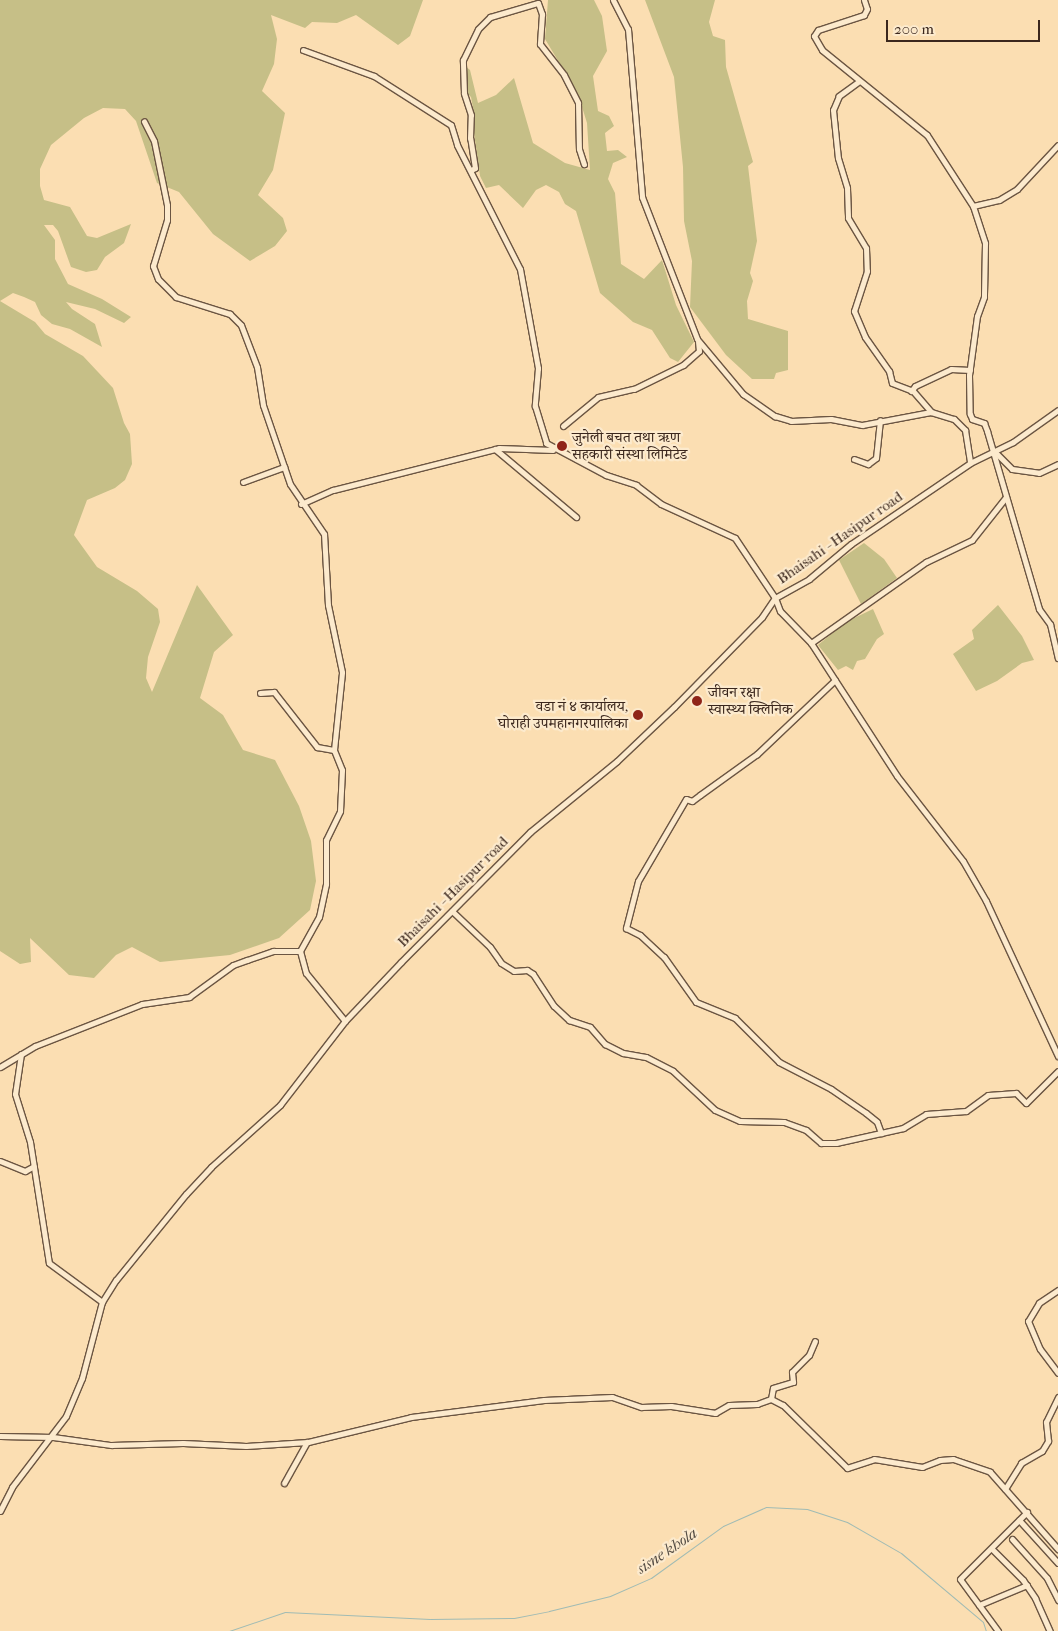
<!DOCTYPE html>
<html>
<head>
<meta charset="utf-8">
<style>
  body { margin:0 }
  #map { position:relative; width:1058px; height:1631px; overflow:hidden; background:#fbdeb2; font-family:"IM FELL French Canon","Noto Serif Devanagari",serif }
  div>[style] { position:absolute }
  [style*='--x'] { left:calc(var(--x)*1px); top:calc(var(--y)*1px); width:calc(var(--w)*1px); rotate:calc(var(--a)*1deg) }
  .green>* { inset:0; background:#c6bf87 }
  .stream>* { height:1px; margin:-0.5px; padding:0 0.5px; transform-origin:0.5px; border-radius:0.5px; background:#a0bbb4 }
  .roads { filter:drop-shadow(1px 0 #6b5542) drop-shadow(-1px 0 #6b5542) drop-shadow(0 1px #6b5542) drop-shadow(0 -1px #6b5542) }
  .minor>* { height:5px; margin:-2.5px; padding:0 2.5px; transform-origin:2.5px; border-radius:2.5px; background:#fceacd }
  .dots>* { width:14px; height:14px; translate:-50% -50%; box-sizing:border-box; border:2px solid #fceacd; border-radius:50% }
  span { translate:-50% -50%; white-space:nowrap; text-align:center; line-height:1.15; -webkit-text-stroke:4.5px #fceacd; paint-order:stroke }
  .poi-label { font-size:15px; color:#3b271d }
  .left { translate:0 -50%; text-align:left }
  .right { translate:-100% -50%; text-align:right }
  .street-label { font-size:15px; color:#3b271d }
  .water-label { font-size:16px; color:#544c43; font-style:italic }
  .scale { position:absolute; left:886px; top:20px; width:154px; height:22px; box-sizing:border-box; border:2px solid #3b271d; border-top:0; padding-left:6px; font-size:15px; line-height:18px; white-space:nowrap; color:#3b271d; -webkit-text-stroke:4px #fceacd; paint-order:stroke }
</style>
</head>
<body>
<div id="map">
  <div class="green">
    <div style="clip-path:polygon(0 0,423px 0,410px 36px,398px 45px,356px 15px,337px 23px,312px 22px,305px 28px,271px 15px,277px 39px,274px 64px,262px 91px,285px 113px,273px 170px,258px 195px,283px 218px,287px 231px,275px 246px,250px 261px,213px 234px,179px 192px,157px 183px,136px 121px,125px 109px,103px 108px,84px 118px,51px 145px,40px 169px,40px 186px,44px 200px,70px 207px,87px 236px,97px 238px,131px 224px,124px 243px,105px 257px,97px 270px,86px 272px,71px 267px,58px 231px,53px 225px,44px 225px,55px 240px,55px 259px,68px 284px,102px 299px,131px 317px,124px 323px,95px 309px,66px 302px,72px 309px,95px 324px,102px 347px,70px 329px,52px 324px,41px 315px,35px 302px,24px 297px,13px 293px,0 301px,35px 322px,45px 334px,83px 356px,113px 388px,124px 423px,130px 434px,132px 464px,125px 480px,115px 488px,87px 500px,74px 535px,97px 567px,137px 591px,158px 609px,160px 622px,148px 657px,146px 678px,152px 692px,197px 585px,233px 635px,214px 652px,200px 698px,223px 715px,243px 750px,275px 760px,299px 806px,311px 841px,316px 881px,310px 910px,279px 938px,230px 955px,160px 962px,132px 947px,116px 955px,94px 978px,69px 975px,30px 938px,31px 962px,20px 964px,0 951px)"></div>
    <div style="clip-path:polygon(548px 0,594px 0,602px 16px,607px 51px,593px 76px,598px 111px,609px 116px,614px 126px,605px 133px,607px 151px,618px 150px,627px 157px,613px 163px,608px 179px,615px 193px,621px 264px,644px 279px,662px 260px,676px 305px,694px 342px,678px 362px,670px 358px,652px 330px,633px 322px,600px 293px,576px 211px,565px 204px,559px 192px,546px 185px,536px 190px,523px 208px,499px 185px,486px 188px,480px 176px,474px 133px,475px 118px,471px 97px,466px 92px,465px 66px,470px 70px,478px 103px,496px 95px,514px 78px,533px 143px,565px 163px,590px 170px,587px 123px,578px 94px,545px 39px)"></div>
    <div style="clip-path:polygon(645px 0,715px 0,709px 22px,713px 36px,725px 40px,726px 67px,753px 162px,748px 166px,757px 241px,750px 273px,753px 281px,747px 301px,748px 319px,788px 331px,788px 370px,776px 373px,774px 379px,752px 379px,726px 355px,690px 307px,692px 261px,684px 221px,683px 167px,674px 77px)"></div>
    <div style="clip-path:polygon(864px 543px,884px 559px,897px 578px,861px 604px,839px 560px)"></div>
    <div style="clip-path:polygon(998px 605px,1022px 636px,1034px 660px,1022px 663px,997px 681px,976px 691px,953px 654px,974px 639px,972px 630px)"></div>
    <div style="clip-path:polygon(873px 609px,884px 634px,877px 639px,865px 659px,857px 661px,853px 670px,846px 666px,838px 670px,818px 645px,846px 622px)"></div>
  </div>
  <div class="stream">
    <div style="--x:229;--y:1631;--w:59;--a:-18.7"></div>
    <div style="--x:285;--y:1612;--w:145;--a:2.8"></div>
    <div style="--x:430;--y:1619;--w:84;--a:-0.7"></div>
    <div style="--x:514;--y:1618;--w:36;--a:-11"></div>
    <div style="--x:549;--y:1611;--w:63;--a:-13.8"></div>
    <div style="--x:610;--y:1596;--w:45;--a:-23.7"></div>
    <div style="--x:651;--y:1578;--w:89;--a:-35.8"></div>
    <div style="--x:723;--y:1526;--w:47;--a:-23.8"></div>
    <div style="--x:766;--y:1507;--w:41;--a:2.8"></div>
    <div style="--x:807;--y:1509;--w:42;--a:18"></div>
    <div style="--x:847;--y:1522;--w:62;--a:29.9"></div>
    <div style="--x:901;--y:1553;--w:107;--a:40.1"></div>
    <div style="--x:983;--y:1622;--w:9;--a:72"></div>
  </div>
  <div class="roads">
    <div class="minor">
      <div style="--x:613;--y:0;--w:33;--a:63"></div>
      <div style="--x:628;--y:29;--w:169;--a:85.2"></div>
      <div style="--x:642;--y:197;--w:152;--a:68.8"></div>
      <div style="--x:697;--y:339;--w:72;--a:50.1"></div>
      <div style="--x:743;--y:394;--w:39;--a:35"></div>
      <div style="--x:775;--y:416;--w:17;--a:17"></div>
      <div style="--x:791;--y:421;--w:40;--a:-2.9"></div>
      <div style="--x:831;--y:419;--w:32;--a:11"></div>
      <div style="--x:862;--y:425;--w:70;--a:-10.7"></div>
      <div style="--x:931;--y:412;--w:24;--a:17"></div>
      <div style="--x:954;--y:419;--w:16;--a:45"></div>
      <div style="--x:965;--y:430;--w:33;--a:81"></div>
      <div style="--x:864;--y:0;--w:9;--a:72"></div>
      <div style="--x:867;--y:9;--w:7;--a:117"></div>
      <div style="--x:864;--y:15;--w:48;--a:161.9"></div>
      <div style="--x:818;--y:30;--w:7;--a:124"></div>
      <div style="--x:814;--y:36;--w:16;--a:60"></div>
      <div style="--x:822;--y:50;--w:135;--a:39"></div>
      <div style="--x:927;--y:135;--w:85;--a:57.1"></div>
      <div style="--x:973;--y:206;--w:39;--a:72"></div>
      <div style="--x:985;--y:243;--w:54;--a:91.1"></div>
      <div style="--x:984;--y:297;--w:20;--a:110"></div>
      <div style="--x:977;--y:316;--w:60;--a:97.7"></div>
      <div style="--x:969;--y:375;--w:39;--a:89"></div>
      <div style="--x:970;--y:414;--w:5;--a:68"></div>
      <div style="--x:972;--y:419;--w:13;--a:18"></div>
      <div style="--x:984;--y:423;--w:9;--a:69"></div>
      <div style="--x:987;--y:431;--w:185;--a:73.7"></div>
      <div style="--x:1039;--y:609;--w:19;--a:54"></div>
      <div style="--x:1050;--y:624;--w:35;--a:77"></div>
      <div style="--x:303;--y:50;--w:76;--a:20.1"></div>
      <div style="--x:374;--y:76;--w:91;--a:32.5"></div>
      <div style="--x:451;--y:125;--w:21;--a:73"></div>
      <div style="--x:457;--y:145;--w:139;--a:63.1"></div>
      <div style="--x:520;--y:269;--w:101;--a:79.7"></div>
      <div style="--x:538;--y:368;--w:38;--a:95"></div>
      <div style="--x:535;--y:406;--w:39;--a:73"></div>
      <div style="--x:546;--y:443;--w:68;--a:28.1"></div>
      <div style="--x:606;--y:475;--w:32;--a:18"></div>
      <div style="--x:636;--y:485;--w:31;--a:37"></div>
      <div style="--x:661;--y:504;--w:81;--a:24.7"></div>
      <div style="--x:735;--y:538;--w:72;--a:56.3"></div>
      <div style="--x:775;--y:598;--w:14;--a:69"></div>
      <div style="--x:780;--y:611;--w:45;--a:45.9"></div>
      <div style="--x:811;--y:643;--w:158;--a:57.1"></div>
      <div style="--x:897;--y:776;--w:108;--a:52.2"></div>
      <div style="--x:963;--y:861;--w:46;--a:60.1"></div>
      <div style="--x:986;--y:901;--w:171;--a:65.1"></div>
      <div style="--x:858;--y:82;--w:24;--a:144"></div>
      <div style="--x:839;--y:96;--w:15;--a:113"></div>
      <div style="--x:833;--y:110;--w:48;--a:84.1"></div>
      <div style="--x:838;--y:158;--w:31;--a:73"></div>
      <div style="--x:847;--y:188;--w:30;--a:88"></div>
      <div style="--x:848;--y:218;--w:35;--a:59"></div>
      <div style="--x:866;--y:248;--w:23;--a:88"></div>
      <div style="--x:867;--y:271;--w:42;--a:108"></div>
      <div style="--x:854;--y:311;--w:28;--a:67"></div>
      <div style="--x:865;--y:337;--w:42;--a:54.8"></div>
      <div style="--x:889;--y:371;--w:12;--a:76"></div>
      <div style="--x:892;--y:383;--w:22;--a:21"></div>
      <div style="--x:913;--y:391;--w:28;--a:49"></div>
      <div style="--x:471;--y:170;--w:4;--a:-27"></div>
      <div style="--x:475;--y:168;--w:30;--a:-99"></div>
      <div style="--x:470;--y:138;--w:23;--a:-88"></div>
      <div style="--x:471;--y:115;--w:23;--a:-108"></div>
      <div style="--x:464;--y:93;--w:33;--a:-92"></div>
      <div style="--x:463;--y:60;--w:34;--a:-64"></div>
      <div style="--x:478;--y:29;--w:17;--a:-45"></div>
      <div style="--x:490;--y:17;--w:50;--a:-16.3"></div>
      <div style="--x:538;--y:3;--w:12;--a:70"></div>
      <div style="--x:542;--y:14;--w:30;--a:94"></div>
      <div style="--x:540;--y:44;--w:39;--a:52"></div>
      <div style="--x:564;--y:75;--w:31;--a:63"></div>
      <div style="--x:578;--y:103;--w:46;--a:88.8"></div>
      <div style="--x:579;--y:149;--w:16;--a:72"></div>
      <div style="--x:973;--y:206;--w:27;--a:-13"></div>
      <div style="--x:999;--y:200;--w:21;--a:-31"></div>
      <div style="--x:1017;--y:189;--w:60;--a:-47"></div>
      <div style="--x:911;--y:391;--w:6;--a:-51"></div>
      <div style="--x:915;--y:386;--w:40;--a:-25"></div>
      <div style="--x:951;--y:369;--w:19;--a:3"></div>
      <div style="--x:563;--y:426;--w:45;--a:-39.6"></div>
      <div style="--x:598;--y:397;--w:37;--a:-13"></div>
      <div style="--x:634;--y:389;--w:55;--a:-26.1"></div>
      <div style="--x:683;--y:365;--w:21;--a:-41"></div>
      <div style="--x:699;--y:351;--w:9;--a:-96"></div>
      <div style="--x:495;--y:449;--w:106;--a:40"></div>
      <div style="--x:995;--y:452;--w:24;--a:45"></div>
      <div style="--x:1012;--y:469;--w:27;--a:8"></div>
      <div style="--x:1039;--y:473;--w:21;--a:-25"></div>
      <div style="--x:854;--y:459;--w:15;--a:20"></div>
      <div style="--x:868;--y:464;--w:10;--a:-37"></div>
      <div style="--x:876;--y:458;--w:38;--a:-84"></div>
      <div style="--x:243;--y:482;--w:44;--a:-20.1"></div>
      <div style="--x:301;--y:504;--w:35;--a:-24"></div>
      <div style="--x:333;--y:490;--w:171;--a:-14.2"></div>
      <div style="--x:499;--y:448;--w:54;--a:2.1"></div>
      <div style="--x:811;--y:643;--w:141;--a:-35.2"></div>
      <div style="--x:926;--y:562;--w:51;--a:-25.6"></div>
      <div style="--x:972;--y:540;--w:55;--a:-51.7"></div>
      <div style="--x:835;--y:680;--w:108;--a:136.5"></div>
      <div style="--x:757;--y:754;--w:70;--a:144.3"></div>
      <div style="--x:700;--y:795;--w:10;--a:143"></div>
      <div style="--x:692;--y:801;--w:6;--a:-162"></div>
      <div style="--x:686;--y:799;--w:95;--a:120.3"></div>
      <div style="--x:638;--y:881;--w:49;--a:104.3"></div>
      <div style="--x:626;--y:928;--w:16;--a:27"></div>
      <div style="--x:640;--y:935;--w:33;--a:43"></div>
      <div style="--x:664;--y:957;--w:55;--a:54.6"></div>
      <div style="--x:696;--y:1002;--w:42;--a:22.3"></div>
      <div style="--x:735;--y:1018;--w:62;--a:45"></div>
      <div style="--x:779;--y:1062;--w:59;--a:27.4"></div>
      <div style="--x:831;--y:1089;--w:42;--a:34.4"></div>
      <div style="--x:866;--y:1113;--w:14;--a:39"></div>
      <div style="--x:877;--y:1122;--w:12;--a:70"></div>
      <div style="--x:260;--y:693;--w:14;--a:-4"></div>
      <div style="--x:274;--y:692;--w:70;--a:52"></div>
      <div style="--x:317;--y:747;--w:17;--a:10"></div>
      <div style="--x:452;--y:911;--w:52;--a:43.5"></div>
      <div style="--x:490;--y:947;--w:19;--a:55"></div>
      <div style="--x:501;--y:963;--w:15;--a:32"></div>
      <div style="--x:514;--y:971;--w:13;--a:-4"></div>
      <div style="--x:527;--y:970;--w:7;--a:34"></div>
      <div style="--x:533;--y:974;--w:38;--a:57"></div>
      <div style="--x:554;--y:1006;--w:21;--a:43"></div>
      <div style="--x:569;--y:1020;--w:22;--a:18"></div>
      <div style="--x:590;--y:1027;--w:23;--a:49"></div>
      <div style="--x:605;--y:1044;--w:20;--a:27"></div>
      <div style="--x:623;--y:1053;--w:23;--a:10"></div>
      <div style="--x:646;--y:1057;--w:30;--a:27"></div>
      <div style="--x:673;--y:1071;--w:57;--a:42.9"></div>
      <div style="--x:715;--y:1110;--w:27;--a:24"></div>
      <div style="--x:740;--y:1121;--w:44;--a:1.3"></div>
      <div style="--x:784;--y:1122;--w:23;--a:20"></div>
      <div style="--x:806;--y:1130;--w:20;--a:41"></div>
      <div style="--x:821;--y:1143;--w:15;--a:0"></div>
      <div style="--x:836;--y:1143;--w:69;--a:-12.6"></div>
      <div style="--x:903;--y:1128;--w:27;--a:-31"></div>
      <div style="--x:926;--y:1114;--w:40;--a:-4.3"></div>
      <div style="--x:966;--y:1111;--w:27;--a:-36"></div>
      <div style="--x:988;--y:1095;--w:28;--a:-4"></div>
      <div style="--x:1016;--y:1093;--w:14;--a:45"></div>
      <div style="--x:1026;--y:1103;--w:45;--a:-45"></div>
      <div style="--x:300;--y:951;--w:23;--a:75"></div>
      <div style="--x:306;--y:973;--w:62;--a:50.9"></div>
      <div style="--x:21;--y:1054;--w:40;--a:98.5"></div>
      <div style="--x:15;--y:1094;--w:50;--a:72.6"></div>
      <div style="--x:30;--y:1142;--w:122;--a:81.1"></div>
      <div style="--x:49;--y:1263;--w:66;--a:36.3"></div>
      <div style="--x:0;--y:1067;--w:41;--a:-31"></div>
      <div style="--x:35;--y:1046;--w:115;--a:-21.4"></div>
      <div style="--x:142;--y:1004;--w:48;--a:-8.5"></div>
      <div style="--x:189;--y:997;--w:54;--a:-36"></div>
      <div style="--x:233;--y:965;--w:15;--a:-20"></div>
      <div style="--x:247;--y:960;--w:28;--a:-19"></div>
      <div style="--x:273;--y:951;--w:27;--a:0"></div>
      <div style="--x:300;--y:951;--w:39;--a:-61"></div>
      <div style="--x:319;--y:917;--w:34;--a:-78"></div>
      <div style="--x:326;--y:884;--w:44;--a:-90"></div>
      <div style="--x:326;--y:840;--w:32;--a:-64"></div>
      <div style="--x:340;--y:811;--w:41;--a:-87.2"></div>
      <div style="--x:342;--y:770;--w:22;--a:-112"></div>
      <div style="--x:334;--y:750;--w:78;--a:-84.1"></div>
      <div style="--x:342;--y:672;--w:68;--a:-101.8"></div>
      <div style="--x:328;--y:605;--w:71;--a:-93.2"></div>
      <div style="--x:324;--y:534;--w:60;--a:-124.2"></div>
      <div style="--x:290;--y:484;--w:83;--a:-108.9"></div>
      <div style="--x:263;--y:405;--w:38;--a:-99"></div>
      <div style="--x:257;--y:367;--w:45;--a:-110.9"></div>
      <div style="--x:241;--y:325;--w:16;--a:-135"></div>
      <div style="--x:230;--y:314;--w:57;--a:-162.5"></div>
      <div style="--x:176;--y:297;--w:25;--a:-135"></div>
      <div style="--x:158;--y:279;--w:14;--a:-111"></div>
      <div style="--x:153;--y:266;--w:48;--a:-73.1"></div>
      <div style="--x:167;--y:220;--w:15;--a:-90"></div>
      <div style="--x:167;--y:205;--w:65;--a:-101.5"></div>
      <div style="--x:154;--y:141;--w:22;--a:-117"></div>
      <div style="--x:0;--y:1161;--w:27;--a:22"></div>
      <div style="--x:25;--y:1171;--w:10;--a:-29"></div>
      <div style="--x:1058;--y:1290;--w:23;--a:146"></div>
      <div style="--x:1039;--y:1303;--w:21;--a:121"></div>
      <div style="--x:1028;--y:1321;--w:30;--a:67"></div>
      <div style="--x:1040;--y:1349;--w:30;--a:53"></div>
      <div style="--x:771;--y:1399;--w:11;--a:-80"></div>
      <div style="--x:773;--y:1388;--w:21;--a:-17"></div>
      <div style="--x:793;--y:1382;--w:10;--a:-96"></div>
      <div style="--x:792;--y:1372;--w:24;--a:-45"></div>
      <div style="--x:809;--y:1355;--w:15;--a:-67"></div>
      <div style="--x:0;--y:1436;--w:53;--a:1.1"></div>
      <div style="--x:53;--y:1437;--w:59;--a:7.9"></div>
      <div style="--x:111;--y:1445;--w:72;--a:-1.6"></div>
      <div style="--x:183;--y:1443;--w:63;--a:2.7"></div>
      <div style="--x:246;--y:1446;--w:62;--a:-3.7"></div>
      <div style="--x:308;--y:1442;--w:106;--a:-13.6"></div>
      <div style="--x:411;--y:1417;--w:134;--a:-7.3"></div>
      <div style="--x:544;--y:1400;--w:68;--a:-2.5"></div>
      <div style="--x:612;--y:1397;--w:31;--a:19"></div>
      <div style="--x:641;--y:1407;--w:30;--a:-2"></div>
      <div style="--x:671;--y:1406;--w:45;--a:9"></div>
      <div style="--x:715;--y:1413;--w:16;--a:-30"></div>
      <div style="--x:729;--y:1405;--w:28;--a:-2"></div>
      <div style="--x:757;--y:1404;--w:15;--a:-20"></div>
      <div style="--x:771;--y:1399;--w:13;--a:27"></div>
      <div style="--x:783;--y:1405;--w:90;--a:44.5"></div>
      <div style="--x:847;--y:1468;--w:28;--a:-18"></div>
      <div style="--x:874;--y:1459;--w:49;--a:9.5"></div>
      <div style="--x:922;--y:1467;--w:19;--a:-21"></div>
      <div style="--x:940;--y:1460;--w:13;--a:-4"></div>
      <div style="--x:953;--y:1459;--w:39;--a:19"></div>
      <div style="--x:990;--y:1472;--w:103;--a:48.6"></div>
      <div style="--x:284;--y:1483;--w:47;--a:-60.7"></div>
      <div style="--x:1005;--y:1489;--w:31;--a:-58"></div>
      <div style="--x:1021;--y:1463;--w:24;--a:-30"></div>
      <div style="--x:1042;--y:1451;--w:12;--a:-59"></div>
      <div style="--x:1048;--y:1441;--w:19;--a:-96"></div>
      <div style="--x:1046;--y:1422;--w:28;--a:-64"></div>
      <div style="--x:0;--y:1511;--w:27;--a:-63"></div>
      <div style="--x:12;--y:1487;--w:89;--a:-52.7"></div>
      <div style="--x:66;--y:1416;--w:41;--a:-67.2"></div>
      <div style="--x:82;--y:1378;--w:79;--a:-75.3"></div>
      <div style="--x:102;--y:1302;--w:26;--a:-58"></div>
      <div style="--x:116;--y:1280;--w:111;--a:-50.9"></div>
      <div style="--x:186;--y:1194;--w:37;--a:-47"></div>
      <div style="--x:211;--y:1167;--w:93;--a:-41.9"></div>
      <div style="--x:280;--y:1105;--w:106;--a:-52.3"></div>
      <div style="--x:345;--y:1021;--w:81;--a:-46.5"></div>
      <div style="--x:401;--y:962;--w:183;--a:-45.2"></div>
      <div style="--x:530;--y:832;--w:112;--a:-39.2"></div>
      <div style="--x:617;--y:761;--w:79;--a:-43.5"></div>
      <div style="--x:674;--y:707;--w:126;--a:-45.6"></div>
      <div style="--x:762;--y:617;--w:23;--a:-56"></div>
      <div style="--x:775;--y:598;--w:39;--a:-29"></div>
      <div style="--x:809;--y:579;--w:55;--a:-39.8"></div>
      <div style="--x:851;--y:544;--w:144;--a:-34.2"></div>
      <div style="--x:970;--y:463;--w:48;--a:-26"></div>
      <div style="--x:1013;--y:442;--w:55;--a:-35.4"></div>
      <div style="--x:1019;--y:1520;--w:58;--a:47.8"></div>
      <div style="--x:1012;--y:1539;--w:52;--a:48.1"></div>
      <div style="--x:1047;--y:1578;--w:25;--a:63"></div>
      <div style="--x:992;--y:1549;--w:44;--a:45"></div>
      <div style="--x:1023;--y:1580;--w:22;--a:56"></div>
      <div style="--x:1035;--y:1598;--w:36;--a:66"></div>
      <div style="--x:979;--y:1605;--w:52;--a:-22.6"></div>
      <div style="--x:998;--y:1631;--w:64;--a:-126.2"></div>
      <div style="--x:960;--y:1579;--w:95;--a:-45"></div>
    </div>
  </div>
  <div class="dots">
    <div style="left:562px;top:446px;background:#8f2418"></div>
    <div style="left:697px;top:701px;background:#8f2418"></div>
    <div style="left:638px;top:715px;background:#8f2418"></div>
  </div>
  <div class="poi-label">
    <span class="left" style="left:572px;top:446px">जुनेली बचत तथा ऋण<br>सहकारी संस्था लिमिटेड</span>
    <span class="left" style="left:708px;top:701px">जीवन रक्षा<br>स्वास्थ्य क्लिनिक</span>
    <span class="right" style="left:628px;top:715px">वडा नं ४ कार्यालय,<br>घोराही उपमहानगरपालिका</span>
  </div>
  <div class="street-label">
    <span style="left:840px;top:538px;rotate:-35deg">Bhaisahi - Hasipur road</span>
    <span style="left:453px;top:892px;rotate:-45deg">Bhaisahi - Hasipur road</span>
  </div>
  <div class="water-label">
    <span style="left:667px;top:1551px;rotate:-34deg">sisne khola</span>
  </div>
  <div class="scale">200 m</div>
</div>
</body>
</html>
